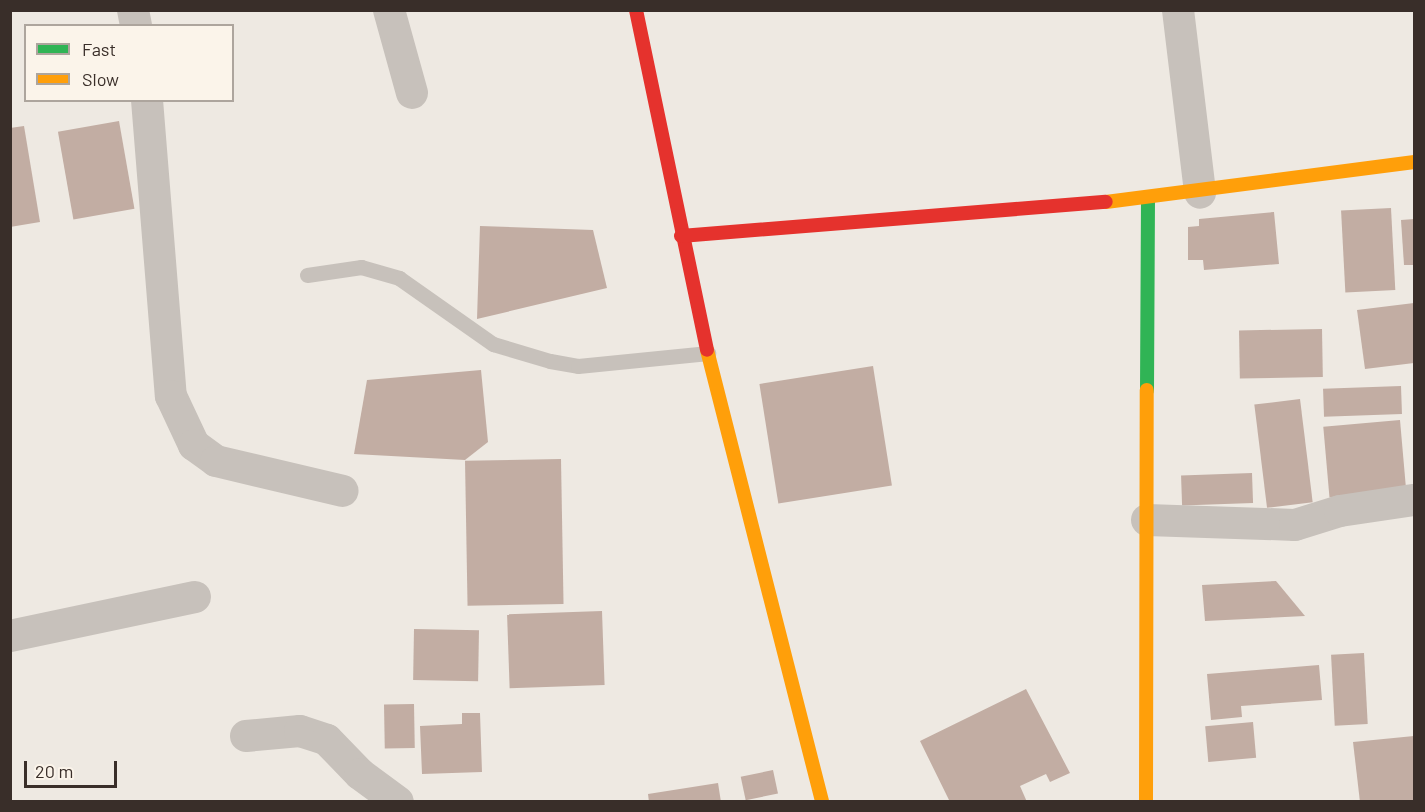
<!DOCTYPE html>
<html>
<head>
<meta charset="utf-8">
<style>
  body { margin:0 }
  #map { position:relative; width:1425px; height:812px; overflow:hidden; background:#eee9e2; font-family:Barlow,sans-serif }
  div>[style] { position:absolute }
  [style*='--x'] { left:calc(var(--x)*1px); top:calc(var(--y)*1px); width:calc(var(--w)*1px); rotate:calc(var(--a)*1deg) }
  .building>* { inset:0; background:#c2ada3; transform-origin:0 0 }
  .lane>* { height:15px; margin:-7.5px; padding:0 7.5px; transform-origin:7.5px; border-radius:7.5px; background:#c7c1bb }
  .street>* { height:32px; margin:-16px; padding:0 16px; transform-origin:16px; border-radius:16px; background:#c7c1bb }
  .fast>* { height:14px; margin:-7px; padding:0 7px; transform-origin:7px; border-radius:7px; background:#30b455 }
  .slow>* { height:14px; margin:-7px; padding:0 7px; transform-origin:7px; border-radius:7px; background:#ff9f0a }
  .jam>* { height:14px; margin:-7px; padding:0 7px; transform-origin:7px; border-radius:7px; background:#e5322d }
  span { translate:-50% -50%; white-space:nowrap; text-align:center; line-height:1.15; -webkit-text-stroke:5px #fbf4ea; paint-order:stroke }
  .frame { position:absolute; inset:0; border:12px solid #392e29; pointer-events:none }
  .legend { position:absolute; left:24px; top:24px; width:210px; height:78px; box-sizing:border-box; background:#fbf4ea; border:2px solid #ada59d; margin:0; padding:8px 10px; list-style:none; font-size:18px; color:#392e29 }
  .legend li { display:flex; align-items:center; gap:12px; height:30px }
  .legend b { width:30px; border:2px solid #ada59d }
  .scale { position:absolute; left:24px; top:761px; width:93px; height:27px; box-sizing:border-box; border:3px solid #392e29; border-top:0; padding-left:8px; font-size:18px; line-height:21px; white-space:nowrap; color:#392e29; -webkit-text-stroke:4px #fbf4ea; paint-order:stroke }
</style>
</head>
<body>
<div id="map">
  <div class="building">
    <div style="left:119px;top:121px;width:89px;height:62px;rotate:80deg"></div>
    <div style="clip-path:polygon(24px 126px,40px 222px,10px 227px,10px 128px)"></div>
    <div style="left:1391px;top:208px;width:82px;height:50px;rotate:87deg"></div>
    <div style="clip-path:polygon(1274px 212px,1279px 264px,1204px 270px,1203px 260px,1188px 260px,1188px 227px,1199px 226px,1199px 219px)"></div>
    <div style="clip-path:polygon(1414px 219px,1414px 265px,1404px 265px,1401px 220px)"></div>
    <div style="clip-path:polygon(480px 226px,593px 230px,607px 288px,477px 319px)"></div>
    <div style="clip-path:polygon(1414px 303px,1414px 363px,1365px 369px,1357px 310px)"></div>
    <div style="left:1322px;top:329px;width:48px;height:83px;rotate:89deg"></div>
    <div style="left:873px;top:366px;width:121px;height:115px;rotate:81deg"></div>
    <div style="clip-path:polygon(481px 370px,488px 442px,465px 460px,354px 454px,367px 380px)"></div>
    <div style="left:1401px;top:386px;width:28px;height:78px;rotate:88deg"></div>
    <div style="left:1300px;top:399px;width:104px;height:46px;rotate:83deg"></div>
    <div style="left:1400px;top:420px;width:71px;height:77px;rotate:85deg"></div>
    <div style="left:561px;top:459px;width:145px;height:96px;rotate:89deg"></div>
    <div style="left:1252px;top:473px;width:30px;height:71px;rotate:88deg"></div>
    <div style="clip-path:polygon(1276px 581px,1305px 616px,1205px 621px,1202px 585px)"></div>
    <div style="left:602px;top:611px;width:74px;height:95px;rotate:88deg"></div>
    <div style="left:414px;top:629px;width:65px;height:51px;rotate:1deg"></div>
    <div style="left:1364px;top:653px;width:71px;height:33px;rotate:87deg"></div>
    <div style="clip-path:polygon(1319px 665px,1322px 700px,1241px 706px,1242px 717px,1211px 720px,1207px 674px)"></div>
    <div style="clip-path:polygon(1026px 689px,1070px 773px,1050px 782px,1046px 774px,1020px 786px,1027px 802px,950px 802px,920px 741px)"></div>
    <div style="left:414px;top:704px;width:44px;height:30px;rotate:89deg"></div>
    <div style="clip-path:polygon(462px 713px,480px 713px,482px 772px,422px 774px,420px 726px,462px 724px)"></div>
    <div style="left:1253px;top:722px;width:36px;height:48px;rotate:85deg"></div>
    <div style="clip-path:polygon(1414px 736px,1414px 800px,1360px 802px,1353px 742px)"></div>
    <div style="left:773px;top:770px;width:24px;height:33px;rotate:78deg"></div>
    <div style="clip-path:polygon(718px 783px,721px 802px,649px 802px,648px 794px)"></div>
  </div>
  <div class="lane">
    <div style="--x:307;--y:275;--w:55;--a:-8.4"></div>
    <div style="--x:361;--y:267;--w:40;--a:16"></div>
    <div style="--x:399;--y:278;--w:115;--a:35.1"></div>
    <div style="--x:493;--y:344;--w:59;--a:16.6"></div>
    <div style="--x:550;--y:361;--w:28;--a:10"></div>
    <div style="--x:578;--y:366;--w:131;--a:-5.7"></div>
  </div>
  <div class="street">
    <div style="--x:133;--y:10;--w:16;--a:79"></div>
    <div style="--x:389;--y:10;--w:86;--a:74.5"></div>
    <div style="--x:1178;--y:10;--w:184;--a:83.1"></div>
    <div style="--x:147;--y:100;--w:297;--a:85.4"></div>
    <div style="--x:171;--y:396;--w:54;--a:64.9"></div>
    <div style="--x:194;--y:445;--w:27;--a:36"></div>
    <div style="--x:216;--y:461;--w:130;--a:13.3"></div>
    <div style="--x:1147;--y:520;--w:148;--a:1.9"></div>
    <div style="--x:1295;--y:525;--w:47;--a:-17.3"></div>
    <div style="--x:1340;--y:511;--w:75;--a:-8.5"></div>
    <div style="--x:10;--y:636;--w:189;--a:-11.9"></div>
    <div style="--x:246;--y:736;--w:54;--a:-5.3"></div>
    <div style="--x:300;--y:731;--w:28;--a:18"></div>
    <div style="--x:327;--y:740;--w:47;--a:45.9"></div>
    <div style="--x:360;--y:774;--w:47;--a:36.4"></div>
  </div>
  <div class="fast">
    <div style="--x:1147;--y:390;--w:191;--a:-89.7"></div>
  </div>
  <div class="slow">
    <div style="--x:1106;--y:202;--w:311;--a:-7.4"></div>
    <div style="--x:707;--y:350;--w:466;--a:75.7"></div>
    <div style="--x:1146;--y:802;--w:412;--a:-89.9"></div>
  </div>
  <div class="jam">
    <div style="--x:636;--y:10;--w:347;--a:78.2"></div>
    <div style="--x:681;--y:236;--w:426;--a:-4.6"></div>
  </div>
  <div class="frame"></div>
  <ul class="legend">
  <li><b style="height:8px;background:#30b455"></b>Fast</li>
  <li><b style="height:8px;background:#ff9f0a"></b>Slow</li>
  </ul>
  <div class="scale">20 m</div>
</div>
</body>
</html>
